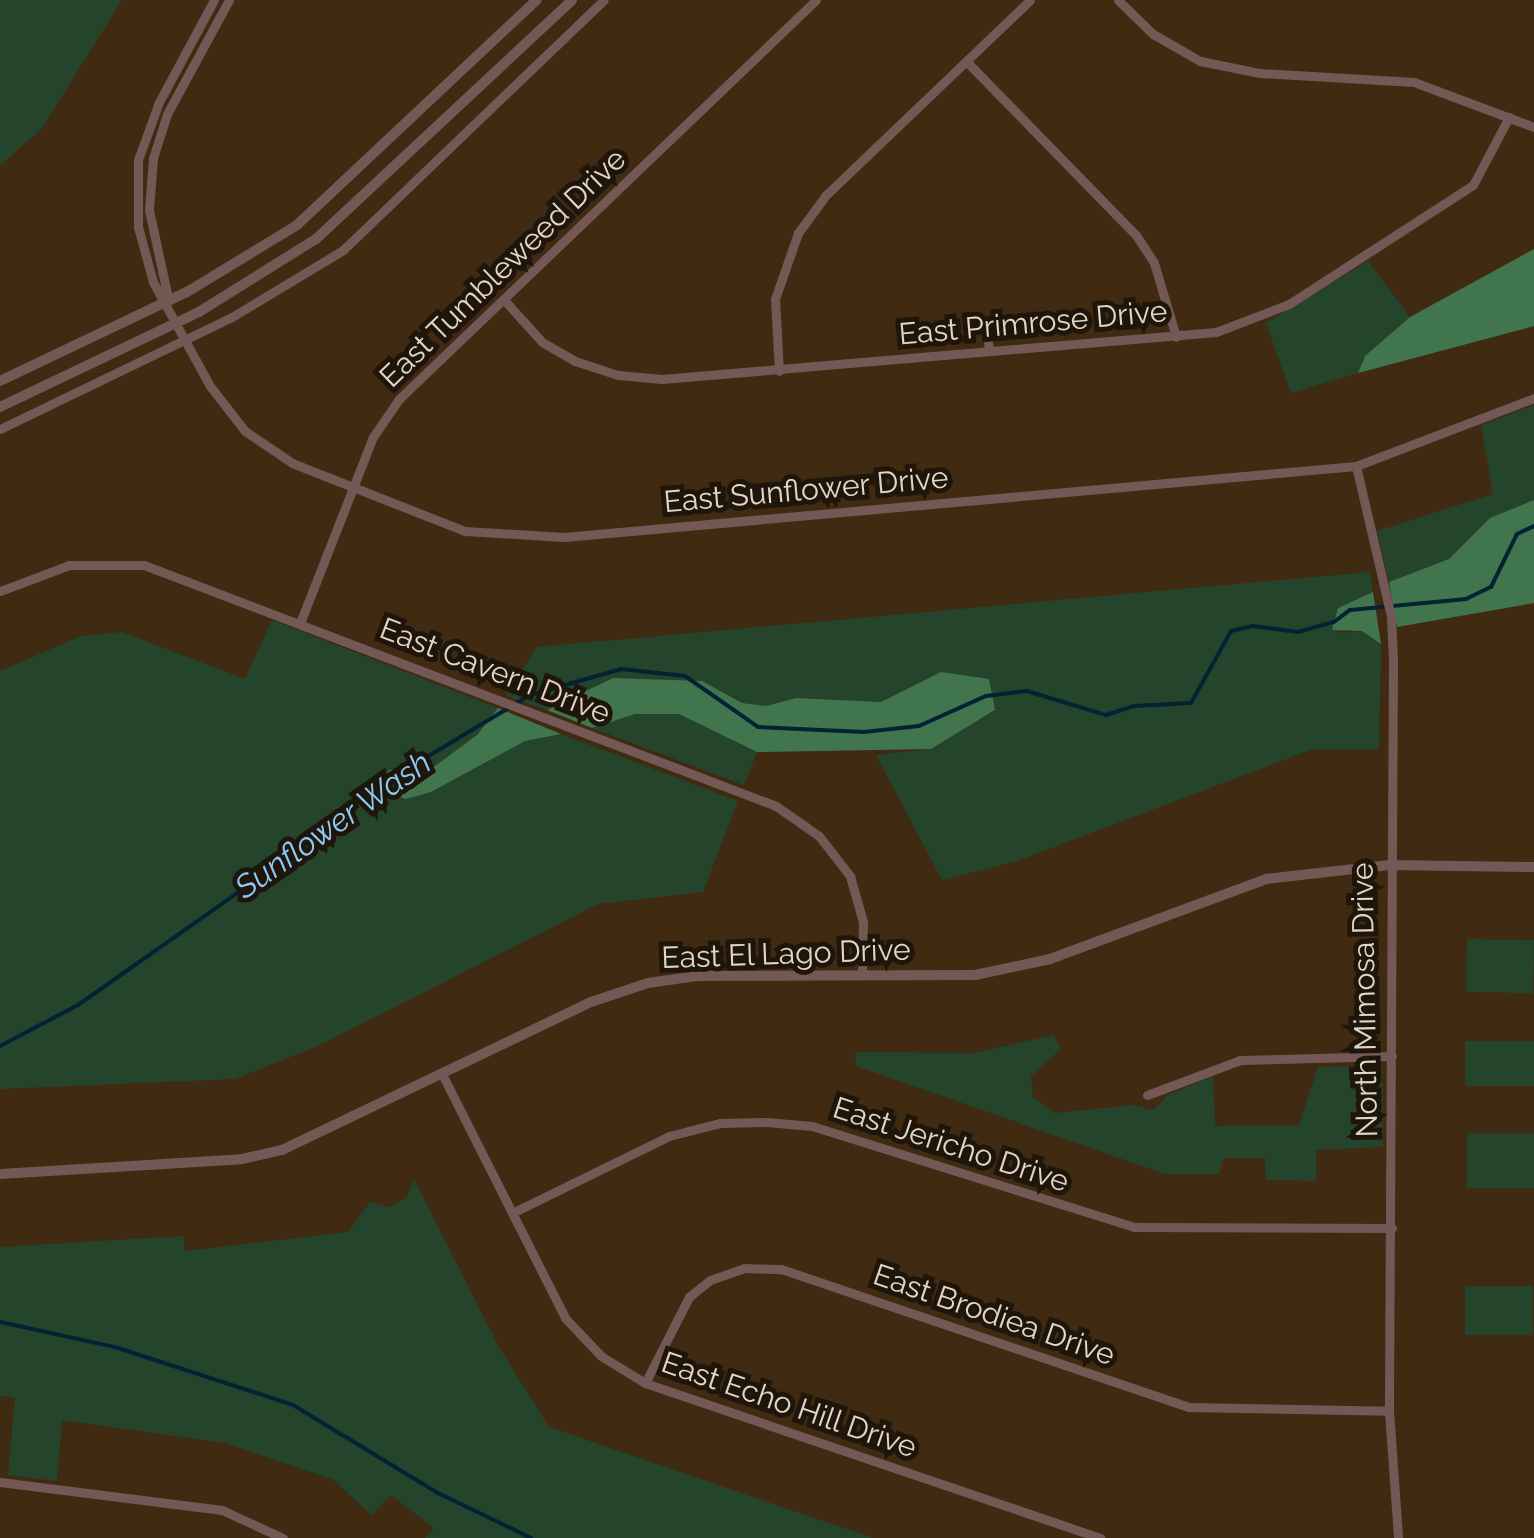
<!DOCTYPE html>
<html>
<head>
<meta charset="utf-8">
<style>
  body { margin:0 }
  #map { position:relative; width:1534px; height:1538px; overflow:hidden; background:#402b12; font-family:Raleway,sans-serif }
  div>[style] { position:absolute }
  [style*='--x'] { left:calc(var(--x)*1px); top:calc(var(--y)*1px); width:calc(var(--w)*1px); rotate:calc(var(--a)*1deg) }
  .green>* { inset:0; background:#24442c; transform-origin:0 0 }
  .forest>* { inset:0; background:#41754e }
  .stream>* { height:4px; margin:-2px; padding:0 2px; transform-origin:2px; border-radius:2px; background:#032234 }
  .minor>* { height:9px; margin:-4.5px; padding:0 4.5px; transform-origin:4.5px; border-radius:4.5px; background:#745856 }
  .tertiary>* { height:10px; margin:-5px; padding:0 5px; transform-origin:5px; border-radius:5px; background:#745856 }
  span { translate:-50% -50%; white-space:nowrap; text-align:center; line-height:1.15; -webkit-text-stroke:10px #1f160b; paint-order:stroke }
  .street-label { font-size:30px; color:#e3d6c7 }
  .water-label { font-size:32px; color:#8accf7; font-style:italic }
</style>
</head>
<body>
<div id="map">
  <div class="green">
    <div style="clip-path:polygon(0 0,122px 0,42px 128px,0 166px)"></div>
    <div style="clip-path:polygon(1368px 261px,1410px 317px,1365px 356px,1358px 373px,1291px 393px,1266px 323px)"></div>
    <div style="clip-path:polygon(1534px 405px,1534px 500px,1490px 518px,1449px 559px,1389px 582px,1377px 531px,1493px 494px,1481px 425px)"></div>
    <div style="clip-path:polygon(1370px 572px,1373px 592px,1338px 608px,1340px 633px,1362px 631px,1381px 644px,1379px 749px,1310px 750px,1017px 861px,942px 880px,876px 755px,931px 749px,995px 711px,941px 672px,881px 702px,796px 698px,766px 706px,742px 703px,702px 681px,570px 695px,547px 710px,506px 696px,537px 647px)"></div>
    <div style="clip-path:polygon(272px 620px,498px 708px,477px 735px,435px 766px,389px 770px,431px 792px,525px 741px,561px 734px,738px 801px,703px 892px,598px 904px,318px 1046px,235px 1079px,0 1089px,0 671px,81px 636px,122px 632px,245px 679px)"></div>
    <div style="clip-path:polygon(635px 714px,680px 714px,757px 752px,744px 785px,592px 728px)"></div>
    <div style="left:1467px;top:939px;width:67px;height:53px;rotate:1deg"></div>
    <div style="clip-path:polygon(1054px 1035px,1061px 1049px,1031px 1076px,1033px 1097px,1055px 1113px,1134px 1105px,1153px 1110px,1168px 1095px,1213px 1076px,1215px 1126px,1299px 1125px,1318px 1067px,1374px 1067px,1382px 1075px,1383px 1147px,1316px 1150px,1316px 1181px,1266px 1180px,1265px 1158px,1224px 1158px,1219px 1174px,1165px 1174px,856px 1066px,855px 1052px,974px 1053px)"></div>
    <div style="left:1534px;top:1041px;width:45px;height:69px;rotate:90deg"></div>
    <div style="left:1534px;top:1133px;width:55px;height:67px;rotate:90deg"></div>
    <div style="clip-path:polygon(414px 1179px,499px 1347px,549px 1427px,873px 1538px,425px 1538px,434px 1528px,391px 1495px,371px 1515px,334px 1480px,225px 1443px,62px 1420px,57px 1481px,8px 1475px,15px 1398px,0 1396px,0 1247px,183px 1236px,185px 1251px,348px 1232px,370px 1202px,389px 1207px,407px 1197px)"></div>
    <div style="left:1465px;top:1286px;width:68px;height:49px"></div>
  </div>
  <div class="forest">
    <div style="clip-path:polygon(1534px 249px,1534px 326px,1358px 373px,1365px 356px,1410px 317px)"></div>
    <div style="clip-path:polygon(1534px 500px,1534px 603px,1397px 627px,1389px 582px,1449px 559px,1490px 518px)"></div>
    <div style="clip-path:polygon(1373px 592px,1381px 644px,1362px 631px,1332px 630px,1338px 608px)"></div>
    <div style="clip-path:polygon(941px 672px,989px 679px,995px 710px,931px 749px,757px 752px,679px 714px,635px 714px,592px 728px,547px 710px,613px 678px,702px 681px,742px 703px,766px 706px,796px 698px,881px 702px)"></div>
    <div style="clip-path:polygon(498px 708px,561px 734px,525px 741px,431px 792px,406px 799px,382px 791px,389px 770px,435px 766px,477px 735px)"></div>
  </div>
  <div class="stream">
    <div style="--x:0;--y:1046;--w:88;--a:-27.7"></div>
    <div style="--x:78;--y:1005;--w:259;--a:-35.1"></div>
    <div style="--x:290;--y:856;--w:94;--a:-39.8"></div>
    <div style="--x:362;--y:796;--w:196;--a:-31"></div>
    <div style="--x:530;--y:695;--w:95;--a:-15.9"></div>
    <div style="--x:621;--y:669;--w:64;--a:6.2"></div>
    <div style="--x:685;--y:676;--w:89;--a:34.9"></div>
    <div style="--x:758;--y:727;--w:106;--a:2.7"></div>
    <div style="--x:864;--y:732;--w:55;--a:-6.2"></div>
    <div style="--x:919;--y:726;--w:73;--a:-24.1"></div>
    <div style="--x:986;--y:696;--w:41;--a:-7"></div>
    <div style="--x:1027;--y:691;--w:83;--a:16.9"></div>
    <div style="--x:1106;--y:715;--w:29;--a:-18"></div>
    <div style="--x:1134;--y:706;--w:57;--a:-3"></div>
    <div style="--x:1191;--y:703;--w:82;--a:-60.9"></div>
    <div style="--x:1231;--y:631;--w:23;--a:-13"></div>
    <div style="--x:1253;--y:626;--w:45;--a:7.6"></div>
    <div style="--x:1298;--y:632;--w:37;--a:-16"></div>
    <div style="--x:1334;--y:622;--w:20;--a:-37"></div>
    <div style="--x:1350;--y:610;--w:117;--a:-5.4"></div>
    <div style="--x:1466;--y:599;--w:28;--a:-26"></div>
    <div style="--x:1491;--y:587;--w:59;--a:-63.9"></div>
    <div style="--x:1517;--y:534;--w:19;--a:-25"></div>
    <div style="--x:0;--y:1322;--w:118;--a:12.3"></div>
    <div style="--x:115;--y:1347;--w:187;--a:18"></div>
    <div style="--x:293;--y:1405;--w:170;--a:31.3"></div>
    <div style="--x:438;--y:1493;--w:103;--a:25.8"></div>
  </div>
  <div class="minor">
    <div style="--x:214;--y:0;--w:116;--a:118.3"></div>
    <div style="--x:159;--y:102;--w:62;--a:109.9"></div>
    <div style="--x:138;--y:160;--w:67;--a:90"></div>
    <div style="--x:138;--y:227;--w:57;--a:74.7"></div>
    <div style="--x:153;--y:282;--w:119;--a:61.3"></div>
    <div style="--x:210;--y:386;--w:57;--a:52.1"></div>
    <div style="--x:245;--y:431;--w:57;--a:34.2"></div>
    <div style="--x:292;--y:463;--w:186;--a:21.5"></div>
    <div style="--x:465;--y:531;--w:99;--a:3.5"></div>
    <div style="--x:564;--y:537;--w:795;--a:-5.12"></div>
    <div style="--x:1356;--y:466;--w:191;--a:-20.9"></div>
    <div style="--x:1118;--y:0;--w:49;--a:44.2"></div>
    <div style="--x:1153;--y:34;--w:54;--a:29.9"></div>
    <div style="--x:1200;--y:61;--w:60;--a:11.5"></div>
    <div style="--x:1259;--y:73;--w:155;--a:3.3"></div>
    <div style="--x:1414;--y:82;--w:128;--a:20.6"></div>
    <div style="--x:966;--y:61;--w:243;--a:45.7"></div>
    <div style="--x:1136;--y:235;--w:33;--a:57"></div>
    <div style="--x:1154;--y:263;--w:77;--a:73.4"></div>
    <div style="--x:168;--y:298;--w:90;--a:-102.2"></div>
    <div style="--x:149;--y:210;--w:52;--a:-85.6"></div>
    <div style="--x:153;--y:158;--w:46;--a:-72.3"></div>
    <div style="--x:167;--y:114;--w:130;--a:-61.5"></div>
    <div style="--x:505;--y:301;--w:55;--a:47.9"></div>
    <div style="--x:542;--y:342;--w:38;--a:30"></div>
    <div style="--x:575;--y:361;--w:45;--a:18"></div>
    <div style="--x:618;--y:375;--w:44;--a:5.2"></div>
    <div style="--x:662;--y:379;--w:556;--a:-4.85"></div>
    <div style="--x:1216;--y:332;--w:78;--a:-21"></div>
    <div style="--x:1289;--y:304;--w:219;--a:-32.9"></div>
    <div style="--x:1473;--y:185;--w:77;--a:-62.1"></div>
    <div style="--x:987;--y:332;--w:18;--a:84"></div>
    <div style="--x:779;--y:371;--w:72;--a:-93.2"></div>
    <div style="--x:775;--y:299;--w:70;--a:-70.8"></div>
    <div style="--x:798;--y:233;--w:47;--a:-53.6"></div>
    <div style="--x:826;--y:195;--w:282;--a:-43.7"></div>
    <div style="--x:0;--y:429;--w:258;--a:-25.8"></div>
    <div style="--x:232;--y:317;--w:130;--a:-31.1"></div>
    <div style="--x:343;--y:250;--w:361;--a:-43.8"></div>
    <div style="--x:1356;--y:466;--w:155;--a:76.9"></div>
    <div style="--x:1391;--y:617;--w:43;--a:87.3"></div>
    <div style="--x:1393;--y:660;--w:751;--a:90.31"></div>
    <div style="--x:1389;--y:1411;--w:127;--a:85.9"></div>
    <div style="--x:0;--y:591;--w:74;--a:-20.6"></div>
    <div style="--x:69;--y:565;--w:75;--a:0"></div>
    <div style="--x:144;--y:565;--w:676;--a:20.87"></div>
    <div style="--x:776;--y:806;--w:52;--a:34.9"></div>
    <div style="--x:819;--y:836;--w:51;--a:52.2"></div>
    <div style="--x:850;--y:876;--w:48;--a:74.2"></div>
    <div style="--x:863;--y:922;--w:53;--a:91.1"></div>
    <div style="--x:300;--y:623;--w:200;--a:-68.6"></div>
    <div style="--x:373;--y:437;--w:46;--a:-55.6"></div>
    <div style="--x:399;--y:399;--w:577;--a:-43.74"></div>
    <div style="--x:443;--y:1076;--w:271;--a:63.2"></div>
    <div style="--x:565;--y:1318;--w:52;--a:46.5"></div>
    <div style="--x:601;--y:1356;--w:52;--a:31.5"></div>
    <div style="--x:645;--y:1383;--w:481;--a:18.8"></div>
    <div style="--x:1147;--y:1095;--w:99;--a:-20.6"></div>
    <div style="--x:1240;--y:1060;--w:152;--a:-1.5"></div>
    <div style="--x:512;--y:1213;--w:175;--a:-26.1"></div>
    <div style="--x:669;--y:1136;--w:53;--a:-14.3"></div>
    <div style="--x:720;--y:1123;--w:47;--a:-1.2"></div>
    <div style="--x:767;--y:1122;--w:45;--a:5.1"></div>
    <div style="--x:812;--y:1126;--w:337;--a:17.4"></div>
    <div style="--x:1134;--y:1227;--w:258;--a:0.2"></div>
    <div style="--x:645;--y:1383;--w:97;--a:-62.9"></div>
    <div style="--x:689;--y:1297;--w:27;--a:-39"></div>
    <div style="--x:710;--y:1280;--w:36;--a:-19"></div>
    <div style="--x:744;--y:1268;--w:37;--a:2"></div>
    <div style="--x:781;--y:1269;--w:430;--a:18.7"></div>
    <div style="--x:1188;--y:1407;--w:201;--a:1.1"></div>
    <div style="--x:0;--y:1482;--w:224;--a:7.2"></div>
    <div style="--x:222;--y:1510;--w:67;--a:24.7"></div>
  </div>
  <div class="tertiary">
    <div style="--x:0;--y:381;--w:207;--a:-25.5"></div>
    <div style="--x:187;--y:292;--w:129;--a:-31.3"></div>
    <div style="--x:297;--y:225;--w:329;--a:-43.2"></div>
    <div style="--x:0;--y:407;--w:221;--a:-25.5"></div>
    <div style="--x:199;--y:312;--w:138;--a:-32"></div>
    <div style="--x:316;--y:239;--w:350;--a:-43"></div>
    <div style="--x:0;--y:1174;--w:242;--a:-3.5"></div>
    <div style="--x:242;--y:1159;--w:41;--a:-12.7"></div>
    <div style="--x:282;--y:1150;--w:343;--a:-25.6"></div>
    <div style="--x:591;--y:1002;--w:60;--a:-18.4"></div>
    <div style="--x:648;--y:983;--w:49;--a:-8.1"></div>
    <div style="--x:697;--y:976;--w:278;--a:-0.2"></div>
    <div style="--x:975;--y:975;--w:77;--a:-12"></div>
    <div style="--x:1050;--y:959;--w:230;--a:-20.3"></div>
    <div style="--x:1266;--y:879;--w:124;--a:-6.5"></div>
    <div style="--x:1389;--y:865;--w:145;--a:0.8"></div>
  </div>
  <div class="street-label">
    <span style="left:503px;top:268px;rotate:-44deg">East Tumbleweed Drive</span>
    <span style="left:1033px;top:323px;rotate:-5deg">East Primrose Drive</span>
    <span style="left:806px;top:490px;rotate:-5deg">East Sunflower Drive</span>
    <span style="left:495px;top:671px;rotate:21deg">East Cavern Drive</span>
    <span style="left:786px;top:954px;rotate:-2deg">East El Lago Drive</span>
    <span style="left:1365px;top:1000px;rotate:-91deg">North Mimosa Drive</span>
    <span style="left:951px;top:1145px;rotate:18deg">East Jericho Drive</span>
    <span style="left:994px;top:1315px;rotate:19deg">East Brodiea Drive</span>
    <span style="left:789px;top:1405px;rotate:19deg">East Echo Hill Drive</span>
  </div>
  <div class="water-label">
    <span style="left:333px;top:825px;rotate:-35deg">Sunflower Wash</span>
  </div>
</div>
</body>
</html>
